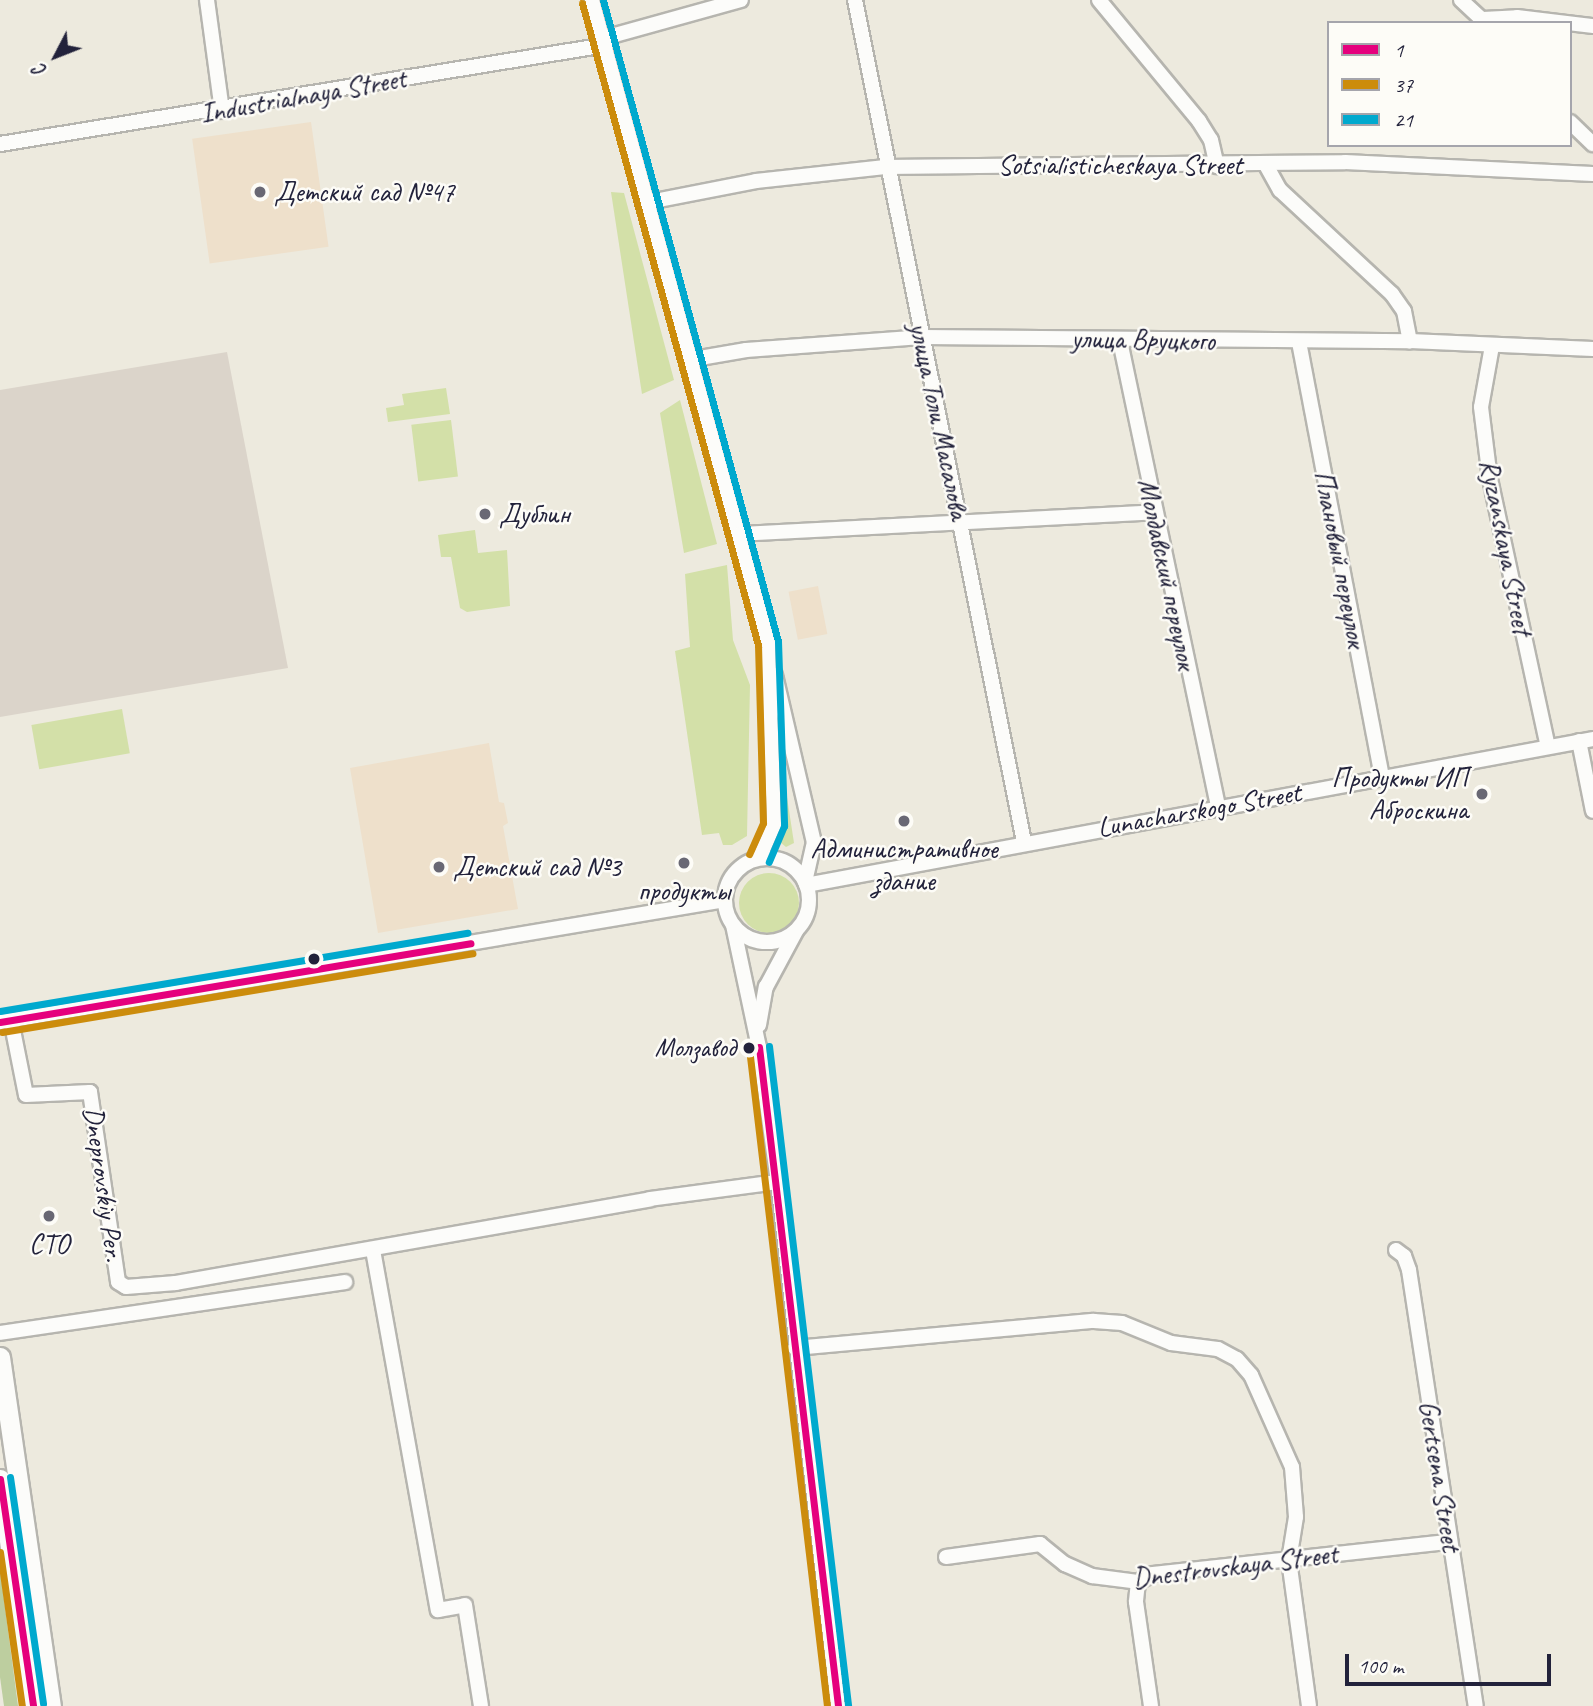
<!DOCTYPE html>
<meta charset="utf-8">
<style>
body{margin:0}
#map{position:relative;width:1593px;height:1706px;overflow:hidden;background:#edeade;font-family:Caveat,sans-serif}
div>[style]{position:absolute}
.built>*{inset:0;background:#eee0cb;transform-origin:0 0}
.industrial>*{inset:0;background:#dbd4ca}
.green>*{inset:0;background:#d3e0a8;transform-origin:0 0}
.round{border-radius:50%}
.forest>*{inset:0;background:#bdce9f}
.roads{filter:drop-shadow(2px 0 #b6b5af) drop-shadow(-2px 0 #b6b5af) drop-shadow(0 2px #b6b5af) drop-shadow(0 -2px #b6b5af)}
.minor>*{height:14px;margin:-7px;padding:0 7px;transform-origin:7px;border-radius:7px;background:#fcfcfa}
.minor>.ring{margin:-7px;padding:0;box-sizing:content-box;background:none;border:14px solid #fcfcfa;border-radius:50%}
.highway>*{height:19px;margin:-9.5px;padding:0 9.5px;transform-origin:9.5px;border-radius:9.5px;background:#fcfcfa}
.bus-1>*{height:7px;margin:-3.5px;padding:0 3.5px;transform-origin:3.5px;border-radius:3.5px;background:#e5007d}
.bus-2>*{height:7px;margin:-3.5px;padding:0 3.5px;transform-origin:3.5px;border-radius:3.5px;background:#cc8c0c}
.bus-3>*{height:7px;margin:-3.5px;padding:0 3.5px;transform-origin:3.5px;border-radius:3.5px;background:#00a9ce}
.dots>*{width:19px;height:19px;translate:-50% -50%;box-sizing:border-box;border:4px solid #fdfcf7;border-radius:50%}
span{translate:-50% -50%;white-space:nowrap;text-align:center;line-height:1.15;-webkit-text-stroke:5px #fdfcf7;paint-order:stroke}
.bus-label{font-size:26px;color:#22223b}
.right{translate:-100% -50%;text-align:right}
.street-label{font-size:28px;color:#22223b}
.poi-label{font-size:28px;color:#22223b}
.left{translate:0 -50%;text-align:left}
.legend{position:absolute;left:1327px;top:21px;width:245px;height:126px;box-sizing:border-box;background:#fdfcf7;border:2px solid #a5a5ac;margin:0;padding:9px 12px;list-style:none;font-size:21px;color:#22223b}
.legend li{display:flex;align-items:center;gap:14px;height:35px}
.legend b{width:35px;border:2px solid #a5a5ac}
.north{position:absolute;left:21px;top:21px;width:70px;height:70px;-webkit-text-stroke:5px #fdfcf7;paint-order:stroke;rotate:228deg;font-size:19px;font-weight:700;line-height:28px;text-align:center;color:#22223b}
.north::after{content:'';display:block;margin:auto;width:24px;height:32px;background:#22223b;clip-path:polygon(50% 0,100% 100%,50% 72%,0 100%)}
.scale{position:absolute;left:1345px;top:1654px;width:206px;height:32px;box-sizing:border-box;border:4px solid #22223b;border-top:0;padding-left:9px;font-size:21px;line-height:24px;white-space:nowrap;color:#22223b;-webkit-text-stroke:5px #fdfcf7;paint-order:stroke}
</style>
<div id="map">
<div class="built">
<i style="left:311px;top:122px;width:126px;height:120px;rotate:82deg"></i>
<i style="left:818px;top:586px;width:49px;height:30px;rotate:79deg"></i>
<i style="clip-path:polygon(489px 743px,499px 802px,504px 803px,508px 823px,503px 826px,518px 909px,378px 933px,350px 768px)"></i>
</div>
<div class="industrial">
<i style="clip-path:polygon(227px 352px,288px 668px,0 717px,0 390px)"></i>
</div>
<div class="green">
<i style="clip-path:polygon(611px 192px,624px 193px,674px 380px,642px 394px)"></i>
<i style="clip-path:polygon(446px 388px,450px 414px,388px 422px,386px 408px,404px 405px,402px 394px)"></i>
<i style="clip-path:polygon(680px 400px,717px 544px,684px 553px,660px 413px)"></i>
<i style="left:451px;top:420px;width:57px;height:40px;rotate:83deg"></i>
<i style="clip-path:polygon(475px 530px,478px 553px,507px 550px,510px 606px,467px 612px,460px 608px,451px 557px,441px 557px,438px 535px)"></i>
<i style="clip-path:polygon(727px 565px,733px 640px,750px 685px,747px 836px,732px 845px,723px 845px,719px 833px,702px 835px,675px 651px,690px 647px,685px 574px)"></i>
<i style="left:122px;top:709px;width:45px;height:92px;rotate:80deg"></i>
<i style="clip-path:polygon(774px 712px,794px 843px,786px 847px,781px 843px)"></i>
<i class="round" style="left:739px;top:873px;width:60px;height:60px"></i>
</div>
<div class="forest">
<i style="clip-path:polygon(0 1569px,18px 1706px,4px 1706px,0 1677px)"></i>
</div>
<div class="roads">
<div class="minor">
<i style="left:207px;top:0;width:112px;rotate:82.3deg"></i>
<i style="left:592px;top:0;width:667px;rotate:74.69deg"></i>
<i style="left:768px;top:643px;width:182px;rotate:88.1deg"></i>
<i style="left:774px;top:825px;width:36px;rotate:114deg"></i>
<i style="left:855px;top:0;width:859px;rotate:78.65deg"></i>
<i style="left:1099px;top:0;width:157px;rotate:50.4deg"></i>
<i style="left:1199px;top:121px;width:22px;rotate:58deg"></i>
<i style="left:1211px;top:140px;width:27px;rotate:77deg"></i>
<i style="left:1461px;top:0;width:34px;rotate:43deg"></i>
<i style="left:1483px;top:19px;width:34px;rotate:-3deg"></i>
<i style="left:1517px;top:17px;width:77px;rotate:6.8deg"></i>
<i style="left:604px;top:38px;width:142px;rotate:-15.5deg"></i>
<i style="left:1570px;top:122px;width:32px;rotate:44deg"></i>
<i style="left:0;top:144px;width:614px;rotate:-9.28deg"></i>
<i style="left:1266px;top:165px;width:29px;rotate:61deg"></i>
<i style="left:1280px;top:190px;width:153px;rotate:42.9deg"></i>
<i style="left:1392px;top:294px;width:21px;rotate:55deg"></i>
<i style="left:1404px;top:311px;width:31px;rotate:79deg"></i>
<i style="left:649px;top:202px;width:109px;rotate:-11.1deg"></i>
<i style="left:756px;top:181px;width:130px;rotate:-6.2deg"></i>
<i style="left:885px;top:167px;width:460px;rotate:-0.6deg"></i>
<i style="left:1345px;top:162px;width:248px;rotate:2.8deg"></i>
<i style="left:1120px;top:341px;width:476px;rotate:78.1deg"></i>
<i style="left:1299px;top:342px;width:443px;rotate:79.2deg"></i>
<i style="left:1492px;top:346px;width:62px;rotate:100.2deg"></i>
<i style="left:1481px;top:407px;width:73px;rotate:82.9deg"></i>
<i style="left:1490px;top:479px;width:274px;rotate:77.8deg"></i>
<i style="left:694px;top:359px;width:53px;rotate:-9.8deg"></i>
<i style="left:746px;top:350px;width:176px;rotate:-4.2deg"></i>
<i style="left:922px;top:337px;width:488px;rotate:0.5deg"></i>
<i style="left:1410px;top:341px;width:183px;rotate:2.5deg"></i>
<i style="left:739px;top:534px;width:415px;rotate:-3deg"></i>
<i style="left:775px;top:675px;width:171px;rotate:76.9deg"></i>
<i style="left:814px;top:842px;width:41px;rotate:102.7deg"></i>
<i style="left:1579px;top:741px;width:71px;rotate:78.7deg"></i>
<i class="ring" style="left:725px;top:858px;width:70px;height:70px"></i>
<i style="left:806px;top:885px;width:800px;rotate:-10.51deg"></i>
<i style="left:733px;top:925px;width:125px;rotate:78deg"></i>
<i style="left:759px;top:1047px;width:136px;rotate:82deg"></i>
<i style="left:778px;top:1182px;width:527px;rotate:83.47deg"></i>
<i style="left:11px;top:1020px;width:76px;rotate:78.7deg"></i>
<i style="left:26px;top:1095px;width:64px;rotate:-2.7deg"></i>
<i style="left:90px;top:1092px;width:192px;rotate:81.6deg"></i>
<i style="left:118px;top:1282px;width:9px;rotate:32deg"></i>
<i style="left:126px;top:1287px;width:50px;rotate:-4.6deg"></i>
<i style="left:176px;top:1283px;width:481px;rotate:-10deg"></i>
<i style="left:650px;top:1199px;width:129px;rotate:-7.6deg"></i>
<i style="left:0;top:1022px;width:735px;rotate:-9.55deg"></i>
<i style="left:759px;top:1025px;width:39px;rotate:-80deg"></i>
<i style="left:766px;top:987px;width:64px;rotate:-61.8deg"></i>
<i style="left:373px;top:1250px;width:366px;rotate:79.8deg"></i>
<i style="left:438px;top:1610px;width:27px;rotate:-10deg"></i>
<i style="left:465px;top:1605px;width:102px;rotate:81deg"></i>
<i style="left:1396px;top:1250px;width:10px;rotate:37deg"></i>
<i style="left:1404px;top:1256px;width:15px;rotate:70deg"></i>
<i style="left:1409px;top:1270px;width:441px;rotate:81.3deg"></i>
<i style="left:0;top:1333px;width:349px;rotate:-8.4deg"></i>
<i style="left:795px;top:1348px;width:300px;rotate:-5.2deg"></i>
<i style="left:1094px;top:1321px;width:28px;rotate:4deg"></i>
<i style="left:1122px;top:1323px;width:53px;rotate:22.2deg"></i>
<i style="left:1171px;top:1343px;width:47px;rotate:7.3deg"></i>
<i style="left:1218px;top:1349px;width:21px;rotate:28deg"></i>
<i style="left:1237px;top:1359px;width:21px;rotate:49deg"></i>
<i style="left:1251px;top:1375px;width:101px;rotate:66deg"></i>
<i style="left:1292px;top:1467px;width:50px;rotate:85.4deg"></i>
<i style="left:1296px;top:1517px;width:44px;rotate:99.2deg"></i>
<i style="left:1289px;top:1560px;width:147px;rotate:82.2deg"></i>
<i style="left:946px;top:1557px;width:95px;rotate:-7.9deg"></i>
<i style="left:1040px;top:1544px;width:32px;rotate:39deg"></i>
<i style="left:1065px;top:1564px;width:30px;rotate:24deg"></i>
<i style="left:1092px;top:1576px;width:46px;rotate:7.4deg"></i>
<i style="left:1138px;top:1582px;width:17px;rotate:-28deg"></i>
<i style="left:1153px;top:1574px;width:298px;rotate:-6.2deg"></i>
<i style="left:1138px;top:1582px;width:20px;rotate:96deg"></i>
<i style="left:1136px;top:1602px;width:105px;rotate:81.8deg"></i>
</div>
<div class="highway">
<i style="left:0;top:1357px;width:353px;rotate:81.7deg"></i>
<i style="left:0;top:1479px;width:229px;rotate:81.7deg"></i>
</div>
</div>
<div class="bus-1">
<i style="left:0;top:1022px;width:477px;rotate:-9.5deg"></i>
<i style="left:759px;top:1047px;width:664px;rotate:83.16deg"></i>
<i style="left:0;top:1479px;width:229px;rotate:81.7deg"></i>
</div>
<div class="bus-2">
<i style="left:582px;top:3px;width:666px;rotate:74.67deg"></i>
<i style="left:758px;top:645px;width:178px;rotate:88.4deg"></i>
<i style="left:763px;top:823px;width:34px;rotate:114deg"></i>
<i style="left:2px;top:1032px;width:477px;rotate:-9.5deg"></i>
<i style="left:749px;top:1048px;width:663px;rotate:83.24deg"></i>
<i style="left:0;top:1552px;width:156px;rotate:81.9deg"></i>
</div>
<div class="bus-3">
<i style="left:603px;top:0;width:664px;rotate:74.73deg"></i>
<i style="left:778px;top:641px;width:185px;rotate:88.1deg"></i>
<i style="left:784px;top:826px;width:39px;rotate:113deg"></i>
<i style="left:0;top:1011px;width:474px;rotate:-9.5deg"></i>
<i style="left:769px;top:1046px;width:664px;rotate:83.16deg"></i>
<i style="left:10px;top:1477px;width:229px;rotate:81.7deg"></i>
</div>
<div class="dots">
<i style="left:260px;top:192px;background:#696874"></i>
<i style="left:485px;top:514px;background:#696874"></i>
<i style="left:1482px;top:794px;background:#696874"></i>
<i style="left:904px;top:821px;background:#696874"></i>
<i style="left:684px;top:863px;background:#696874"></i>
<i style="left:439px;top:867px;background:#696874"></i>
<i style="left:314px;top:959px;background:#22223b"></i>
<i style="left:749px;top:1048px;background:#22223b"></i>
<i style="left:49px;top:1216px;background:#696874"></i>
</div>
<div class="bus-label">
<span class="right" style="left:736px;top:1048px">Молзавод</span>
</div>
<div class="street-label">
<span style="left:303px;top:96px;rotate:-10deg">Industrialnaya Street</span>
<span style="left:1120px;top:165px">Sotsialisticheskaya Street</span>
<span style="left:1143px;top:340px;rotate:1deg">улица Вруцкого</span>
<span style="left:939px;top:421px;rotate:78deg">улица Толи Масалова</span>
<span style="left:1506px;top:547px;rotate:79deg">Ryzanskaya Street</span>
<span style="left:1340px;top:559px;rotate:79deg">Плановый переулок</span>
<span style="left:1167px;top:574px;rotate:78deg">Молдавский переулок</span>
<span style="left:1199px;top:810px;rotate:-10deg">Lunacharskogo Street</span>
<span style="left:104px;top:1184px;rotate:82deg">Dneprovskiy Per.</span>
<span style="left:1440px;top:1476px;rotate:81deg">Gertsena Street</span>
<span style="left:1235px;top:1566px;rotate:-7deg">Dnestrovskaya Street</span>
</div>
<div class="poi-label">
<span class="left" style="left:274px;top:192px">Детский сад №47</span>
<span class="left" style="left:499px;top:514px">Дублин</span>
<span class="right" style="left:1468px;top:794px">Продукты ИП<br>Аброскина</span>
<span style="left:904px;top:865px">Административное<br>здание</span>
<span class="left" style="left:453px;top:867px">Детский сад №3</span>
<span style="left:684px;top:891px">продукты</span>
<span style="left:49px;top:1244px">СТО</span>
</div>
<ul class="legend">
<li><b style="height:9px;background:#e5007d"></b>1</li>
<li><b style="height:9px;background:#cc8c0c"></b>37</li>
<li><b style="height:9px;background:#00a9ce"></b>21</li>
</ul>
<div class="north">С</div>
<div class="scale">100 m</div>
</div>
